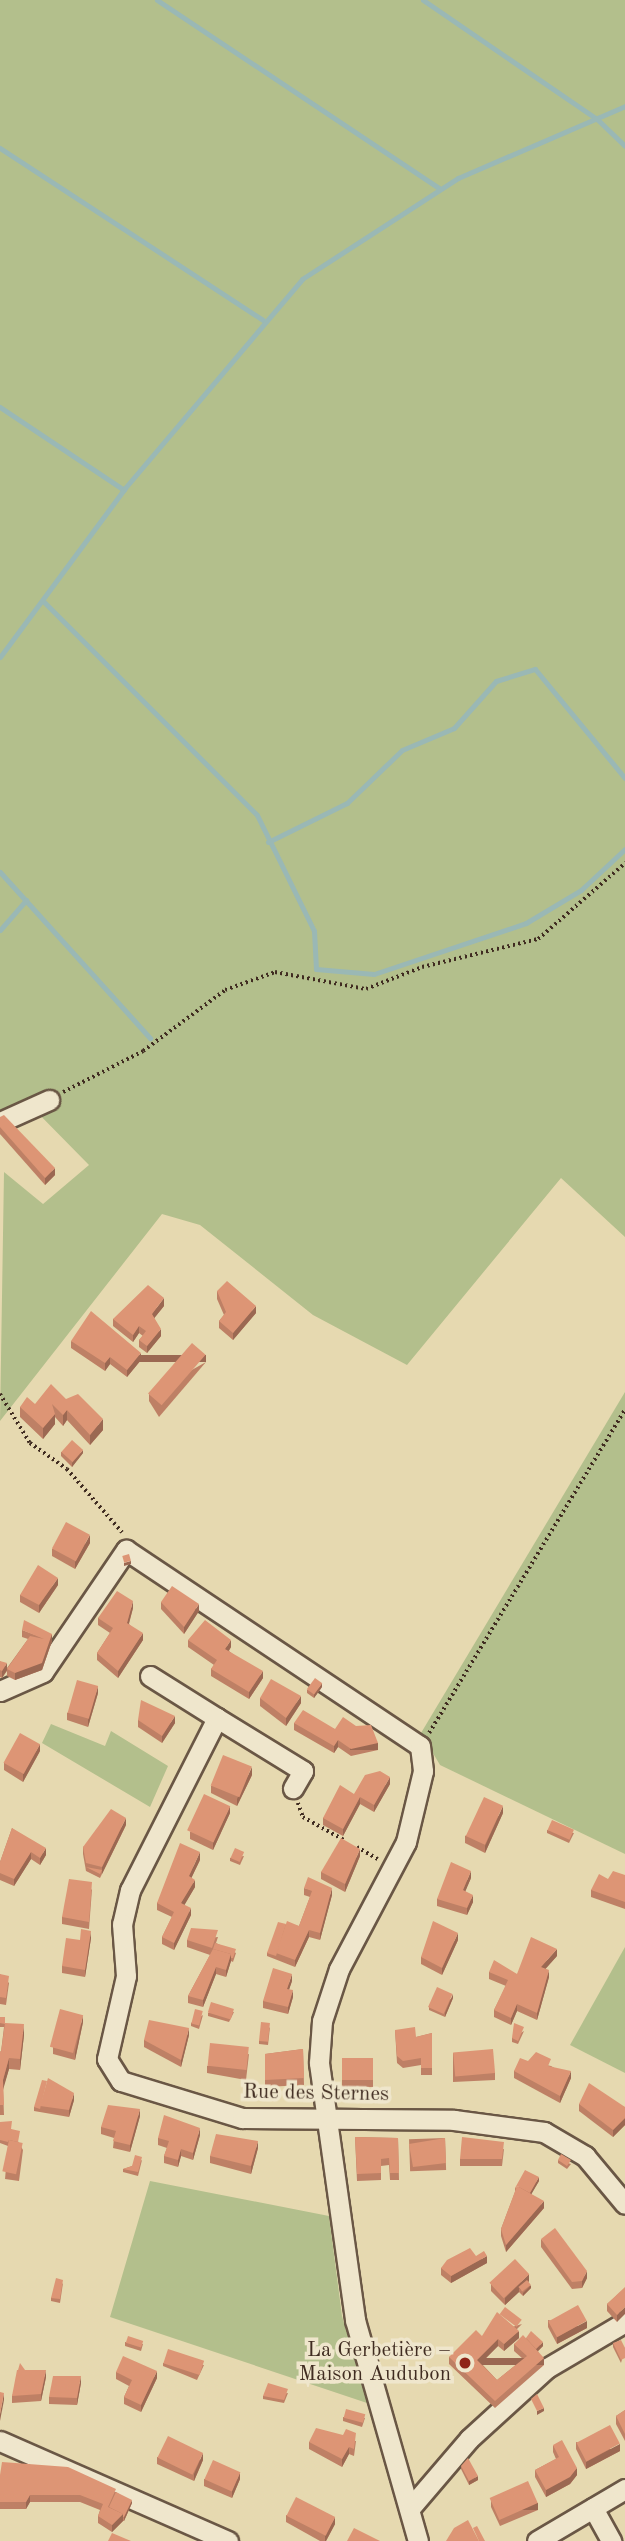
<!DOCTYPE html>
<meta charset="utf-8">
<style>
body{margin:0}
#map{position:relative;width:625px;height:2541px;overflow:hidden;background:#e6d9b0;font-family:"Old Standard TT",serif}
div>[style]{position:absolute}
.green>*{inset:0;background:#b3bf8c}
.stream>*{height:5px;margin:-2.5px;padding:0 2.5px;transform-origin:2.5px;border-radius:2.5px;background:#9ab8b5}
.path>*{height:3.5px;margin-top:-1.75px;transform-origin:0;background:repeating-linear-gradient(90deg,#402c21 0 2px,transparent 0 5.5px)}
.roads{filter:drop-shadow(2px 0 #6a5745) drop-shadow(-2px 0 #6a5745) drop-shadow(0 2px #6a5745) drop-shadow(0 -2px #6a5745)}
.minor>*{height:19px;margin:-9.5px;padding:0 9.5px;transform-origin:9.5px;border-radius:9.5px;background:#efe6cc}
.wall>*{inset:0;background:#be8065;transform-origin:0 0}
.shaded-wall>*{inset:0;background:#9b6852;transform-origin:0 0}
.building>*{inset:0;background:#dd9575;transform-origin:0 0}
.dots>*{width:19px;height:19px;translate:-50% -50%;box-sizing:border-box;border:4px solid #efe6cc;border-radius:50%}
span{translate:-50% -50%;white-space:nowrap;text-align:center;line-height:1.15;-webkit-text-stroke:7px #efe6cc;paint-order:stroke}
.street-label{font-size:21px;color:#402c21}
.poi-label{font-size:21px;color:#402c21}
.right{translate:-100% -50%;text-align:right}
</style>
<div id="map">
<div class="green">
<i style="clip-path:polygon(0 0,625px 0,625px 1237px,561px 1178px,407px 1365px,313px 1315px,200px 1225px,162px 1214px,0 1421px,4px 1172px,43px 1204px,89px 1165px,26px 1101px,0 1113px)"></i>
<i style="clip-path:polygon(625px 1392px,625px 1854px,440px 1765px,421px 1733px)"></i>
<i style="clip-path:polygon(51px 1724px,105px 1746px,111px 1731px,168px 1766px,150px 1807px,42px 1743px)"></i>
<i style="clip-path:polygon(625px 1947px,625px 2073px,570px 2045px)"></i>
<i style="clip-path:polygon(150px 2181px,329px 2216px,342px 2316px,367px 2403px,110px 2317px)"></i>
</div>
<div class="stream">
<i style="left:157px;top:0;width:339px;rotate:33.7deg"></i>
<i style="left:423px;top:0;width:212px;rotate:34.4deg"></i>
<i style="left:598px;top:120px;width:37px;rotate:44deg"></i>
<i style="left:0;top:148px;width:314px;rotate:33.2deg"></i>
<i style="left:0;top:407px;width:149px;rotate:33.8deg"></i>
<i style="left:44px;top:602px;width:301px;rotate:45deg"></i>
<i style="left:257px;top:815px;width:129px;rotate:63.8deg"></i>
<i style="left:314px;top:931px;width:38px;rotate:87deg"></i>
<i style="left:316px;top:969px;width:58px;rotate:4.9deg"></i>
<i style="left:374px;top:974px;width:160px;rotate:-18.5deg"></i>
<i style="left:526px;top:923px;width:64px;rotate:-31deg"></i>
<i style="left:581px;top:890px;width:60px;rotate:-43deg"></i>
<i style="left:0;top:657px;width:210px;rotate:-53.5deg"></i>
<i style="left:125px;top:488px;width:274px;rotate:-49.7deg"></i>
<i style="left:302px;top:279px;width:186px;rotate:-32.9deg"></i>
<i style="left:458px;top:178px;width:182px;rotate:-23.3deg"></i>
<i style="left:268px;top:842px;width:88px;rotate:-26.3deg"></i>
<i style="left:347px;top:803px;width:76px;rotate:-43.9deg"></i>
<i style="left:402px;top:750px;width:56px;rotate:-22.9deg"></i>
<i style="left:454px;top:728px;width:63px;rotate:-48.2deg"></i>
<i style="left:496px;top:681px;width:41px;rotate:-17.1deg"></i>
<i style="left:535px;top:669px;width:141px;rotate:50.5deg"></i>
<i style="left:0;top:872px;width:224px;rotate:47.9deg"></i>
<i style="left:0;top:930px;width:40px;rotate:-49deg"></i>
</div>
<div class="path">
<i style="left:63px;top:1092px;width:90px;rotate:-27.1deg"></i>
<i style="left:143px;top:1051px;width:102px;rotate:-36.6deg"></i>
<i style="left:225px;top:990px;width:53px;rotate:-19.8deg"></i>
<i style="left:275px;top:972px;width:93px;rotate:10.6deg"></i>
<i style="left:366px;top:989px;width:60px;rotate:-21.4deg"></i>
<i style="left:422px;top:967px;width:119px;rotate:-13.6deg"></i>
<i style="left:538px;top:939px;width:116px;rotate:-41.1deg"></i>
<i style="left:0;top:1394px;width:57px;rotate:58.5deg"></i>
<i style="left:30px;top:1443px;width:45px;rotate:35.1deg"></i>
<i style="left:67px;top:1469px;width:84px;rotate:48.9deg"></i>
<i style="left:429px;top:1733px;width:378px;rotate:-58.8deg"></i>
<i style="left:298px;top:1803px;width:15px;rotate:70deg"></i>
<i style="left:303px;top:1817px;width:47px;rotate:29.3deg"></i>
<i style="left:357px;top:1847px;width:24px;rotate:30deg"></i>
</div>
<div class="roads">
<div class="minor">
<i style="left:0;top:1122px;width:54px;rotate:-24.2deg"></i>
<i style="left:150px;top:1676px;width:79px;rotate:32.1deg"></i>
<i style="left:217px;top:1718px;width:193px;rotate:116.8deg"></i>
<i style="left:130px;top:1890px;width:35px;rotate:103deg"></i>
<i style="left:122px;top:1924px;width:52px;rotate:85.6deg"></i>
<i style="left:126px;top:1976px;width:85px;rotate:102.9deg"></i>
<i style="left:107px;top:2059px;width:26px;rotate:58deg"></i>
<i style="left:121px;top:2081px;width:127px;rotate:17deg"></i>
<i style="left:242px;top:2118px;width:212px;rotate:0.5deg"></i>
<i style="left:454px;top:2120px;width:91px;rotate:7.6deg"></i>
<i style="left:544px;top:2132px;width:48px;rotate:30.3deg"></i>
<i style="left:585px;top:2156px;width:62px;rotate:50.2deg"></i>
<i style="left:0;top:1691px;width:47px;rotate:-23.8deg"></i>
<i style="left:43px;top:1672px;width:148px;rotate:-55.8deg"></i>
<i style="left:126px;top:1550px;width:353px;rotate:33.7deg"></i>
<i style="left:420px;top:1746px;width:25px;rotate:83deg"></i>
<i style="left:423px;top:1771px;width:73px;rotate:103.5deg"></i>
<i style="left:406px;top:1842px;width:144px;rotate:117.8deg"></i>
<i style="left:339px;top:1969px;width:55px;rotate:108.1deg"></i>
<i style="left:322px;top:2021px;width:42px;rotate:94.1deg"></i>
<i style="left:319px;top:2063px;width:260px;rotate:82deg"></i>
<i style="left:355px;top:2320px;width:230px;rotate:74.1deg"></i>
<i style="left:217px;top:1718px;width:101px;rotate:31.6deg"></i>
<i style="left:303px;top:1771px;width:20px;rotate:120deg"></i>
<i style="left:0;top:2441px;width:249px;rotate:23.7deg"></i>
<i style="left:411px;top:2507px;width:89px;rotate:-49.5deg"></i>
<i style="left:469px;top:2439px;width:105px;rotate:-42.3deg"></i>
<i style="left:547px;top:2368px;width:91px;rotate:-30.5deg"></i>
<i style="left:593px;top:2508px;width:38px;rotate:61deg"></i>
<i style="left:537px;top:2541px;width:102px;rotate:-30.6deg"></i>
</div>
</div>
<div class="wall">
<i style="clip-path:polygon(0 1117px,55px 1175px,45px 1185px,0 1134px)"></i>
<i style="clip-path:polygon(217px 1291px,256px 1313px,233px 1340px,219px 1328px,219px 1321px,224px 1315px,217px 1299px)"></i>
<i style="clip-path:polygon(164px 1306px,154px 1318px,161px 1336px,147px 1353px,139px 1347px,139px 1340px,143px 1336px,139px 1333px,133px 1342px,113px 1326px,113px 1319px)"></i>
<i style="clip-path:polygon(71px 1341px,141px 1360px,127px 1377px,110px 1364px,105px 1371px,71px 1348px)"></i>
<i style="clip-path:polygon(206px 1362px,159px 1417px,149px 1401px,149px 1394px)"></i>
<i style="clip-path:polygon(66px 1399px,103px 1430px,90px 1445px,67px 1420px,63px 1426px,55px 1417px,55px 1424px,43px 1439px,20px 1417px,20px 1407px)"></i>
<i style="clip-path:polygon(61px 1452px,83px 1453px,72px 1467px,61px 1456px)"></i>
<i style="clip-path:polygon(90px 1543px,75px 1569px,52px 1556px,52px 1549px)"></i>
<i style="clip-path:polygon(58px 1585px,39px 1613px,20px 1602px,20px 1595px)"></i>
<i style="clip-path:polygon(161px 1602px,199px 1611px,184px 1634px,161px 1609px)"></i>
<i style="clip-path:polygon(133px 1608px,129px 1624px,143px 1640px,118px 1678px,97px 1660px,97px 1653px,110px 1633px,98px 1625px,98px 1618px)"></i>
<i style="clip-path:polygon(22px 1630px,52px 1641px,42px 1670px,15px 1680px,7px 1676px,7px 1671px,2px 1678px,0 1677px,0 1661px,7px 1668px,28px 1639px,22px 1637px)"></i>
<i style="clip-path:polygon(188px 1640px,231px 1647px,229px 1651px,263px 1678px,249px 1699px,211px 1676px,211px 1669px,214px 1665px,188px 1647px)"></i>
<i style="clip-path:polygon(322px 1687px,314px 1698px,307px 1693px,307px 1690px)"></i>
<i style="clip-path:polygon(98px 1693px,88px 1727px,67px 1720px,67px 1713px)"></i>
<i style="clip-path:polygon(260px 1698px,301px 1703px,286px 1726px,260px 1706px)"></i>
<i style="clip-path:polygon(138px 1720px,175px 1723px,162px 1743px,138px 1727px)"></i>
<i style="clip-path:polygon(294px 1723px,335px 1729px,378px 1750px,351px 1756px,338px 1747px,334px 1753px,294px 1730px)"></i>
<i style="clip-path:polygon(40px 1751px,23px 1782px,4px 1770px,4px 1763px)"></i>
<i style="clip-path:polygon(252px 1775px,237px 1806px,211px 1793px,211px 1786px)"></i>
<i style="clip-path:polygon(390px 1784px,374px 1812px,360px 1804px,343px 1836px,323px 1825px,323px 1818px,354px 1794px)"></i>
<i style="clip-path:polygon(230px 1813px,213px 1850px,190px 1839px,190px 1832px)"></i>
<i style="clip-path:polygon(503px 1813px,485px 1853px,465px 1843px,465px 1836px)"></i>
<i style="clip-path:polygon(126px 1825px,100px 1878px,86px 1871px,83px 1854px,83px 1847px)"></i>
<i style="clip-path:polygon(12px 1828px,46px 1855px,40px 1865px,31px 1859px,14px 1886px,0 1880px,0 1862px)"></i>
<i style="clip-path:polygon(547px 1830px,574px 1833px,569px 1843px,547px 1833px)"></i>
<i style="clip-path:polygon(244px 1856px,240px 1865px,230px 1861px,230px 1858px)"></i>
<i style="clip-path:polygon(360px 1856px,345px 1892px,321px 1879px,321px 1872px)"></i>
<i style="clip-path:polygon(200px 1860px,191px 1878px,195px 1887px,184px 1905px,191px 1915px,174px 1950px,162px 1944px,162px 1937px,172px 1917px,157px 1910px,157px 1903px)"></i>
<i style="clip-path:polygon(625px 1875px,625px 1909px,591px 1897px,591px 1890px)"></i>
<i style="clip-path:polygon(471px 1878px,465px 1891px,473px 1902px,467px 1915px,437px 1906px,437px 1899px)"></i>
<i style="clip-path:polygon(304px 1888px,332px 1895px,320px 1940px,309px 1937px,295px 1967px,267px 1956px,267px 1953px,286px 1924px,299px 1926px,310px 1897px,304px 1895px)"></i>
<i style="clip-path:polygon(92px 1889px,89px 1929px,62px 1924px,62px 1917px)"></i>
<i style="clip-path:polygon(218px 1937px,216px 1943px,236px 1953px,233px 1962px,231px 1961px,226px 1977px,216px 1974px,203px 2007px,188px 2003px,188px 1996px,210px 1955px,187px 1947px,187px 1940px)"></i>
<i style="clip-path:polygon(91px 1938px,85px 1977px,62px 1973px,62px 1966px,80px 1940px)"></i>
<i style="clip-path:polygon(458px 1940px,442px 1975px,421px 1964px,421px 1957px)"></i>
<i style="clip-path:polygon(557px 1956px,545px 1969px,549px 1977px,537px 2020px,517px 2011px,511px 2025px,494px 2017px,494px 2010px,506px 1986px,489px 1979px,489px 1972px,517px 1974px)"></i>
<i style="clip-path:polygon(0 1974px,9px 1983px,6px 2005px,0 2004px)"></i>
<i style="clip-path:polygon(292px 1981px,289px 1989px,293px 1997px,288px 2014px,263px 2008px,263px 2001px)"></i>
<i style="clip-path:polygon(453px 1998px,445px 2017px,429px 2010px,429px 2007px)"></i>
<i style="clip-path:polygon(234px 2012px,229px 2022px,208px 2016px,208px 2013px)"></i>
<i style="clip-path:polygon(203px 2015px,199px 2029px,191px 2026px,191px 2023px)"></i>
<i style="clip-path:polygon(0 2017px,5px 2024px,24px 2035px,20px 2070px,9px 2069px,3px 2088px,4px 2115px,0 2115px,0 2051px,1px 2052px,4px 2027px,0 2027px)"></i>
<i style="clip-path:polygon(83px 2022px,75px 2060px,53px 2054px,53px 2047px)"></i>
<i style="clip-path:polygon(270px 2027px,268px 2045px,259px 2044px,259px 2041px)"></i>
<i style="clip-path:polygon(395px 2030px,416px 2037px,432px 2033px,432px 2075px,421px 2075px,421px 2065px,403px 2068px,397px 2063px)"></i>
<i style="clip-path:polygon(524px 2031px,518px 2044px,512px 2042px,512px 2038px)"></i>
<i style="clip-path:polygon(189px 2035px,181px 2067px,144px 2047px,144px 2040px)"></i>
<i style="clip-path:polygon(303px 2049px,304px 2085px,265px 2087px,265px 2054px)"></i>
<i style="clip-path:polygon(453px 2053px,495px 2073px,495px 2080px,453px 2082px)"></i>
<i style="clip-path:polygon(249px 2054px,246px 2080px,207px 2073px,207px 2066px)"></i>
<i style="left:342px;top:2058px;width:31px;height:29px"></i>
<i style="clip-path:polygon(528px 2061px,551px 2066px,571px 2078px,560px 2103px,514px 2078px,514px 2071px)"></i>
<i style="clip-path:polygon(74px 2100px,69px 2117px,34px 2111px,34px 2107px)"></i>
<i style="clip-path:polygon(579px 2104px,625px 2107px,625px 2125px,613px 2137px,579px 2111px)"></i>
<i style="clip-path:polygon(140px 2116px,130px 2152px,113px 2148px,114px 2138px,101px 2134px,101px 2127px)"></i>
<i style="clip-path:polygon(0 2122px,11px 2129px,23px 2150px,19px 2181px,5px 2179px,8px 2146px,0 2143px)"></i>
<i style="clip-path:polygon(200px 2135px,193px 2160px,181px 2156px,178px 2167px,164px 2163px,164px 2156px,167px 2148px,158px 2145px,158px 2138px)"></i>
<i style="clip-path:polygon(355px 2137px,398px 2138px,399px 2180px,390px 2180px,389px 2165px,381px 2166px,381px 2180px,357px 2181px)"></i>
<i style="left:445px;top:2138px;width:32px;height:36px;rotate:88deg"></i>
<i style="clip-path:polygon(258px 2148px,251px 2174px,210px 2163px,210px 2156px)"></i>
<i style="clip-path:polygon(504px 2149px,502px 2166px,460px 2166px,460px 2159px)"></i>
<i style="clip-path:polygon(142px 2160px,138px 2176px,123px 2172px,123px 2169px,132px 2166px)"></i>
<i style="clip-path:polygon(558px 2160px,571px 2164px,567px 2169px,558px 2163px)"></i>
<i style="clip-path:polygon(539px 2181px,531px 2194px,544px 2208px,506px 2252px,501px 2236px,501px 2229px,515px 2192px,515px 2188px)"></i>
<i style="clip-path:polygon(541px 2239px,587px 2278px,582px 2288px,572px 2289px,541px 2247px)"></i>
<i style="clip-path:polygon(476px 2256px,487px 2263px,451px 2283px,441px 2275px,441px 2268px)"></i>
<i style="clip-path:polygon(529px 2281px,528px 2282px,531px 2288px,523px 2296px,519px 2292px,505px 2305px,491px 2291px,491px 2284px)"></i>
<i style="clip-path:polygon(63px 2283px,60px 2303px,51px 2301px,51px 2298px)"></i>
<i style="clip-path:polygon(625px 2288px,617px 2322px,607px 2311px,607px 2304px)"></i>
<i style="clip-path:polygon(548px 2320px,587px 2328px,557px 2344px,548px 2327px)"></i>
<i style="clip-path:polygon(522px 2324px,517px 2329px,519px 2338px,504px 2351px,498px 2346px,481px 2363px,497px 2380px,523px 2359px,514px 2351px,514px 2344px,526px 2338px,543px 2346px,538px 2351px,544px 2365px,495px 2408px,449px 2364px,449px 2357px,482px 2336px)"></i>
<i style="clip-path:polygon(125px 2342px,143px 2344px,141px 2351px,125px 2346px)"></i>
<i style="clip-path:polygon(613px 2343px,625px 2348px,621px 2363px,613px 2347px)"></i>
<i style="clip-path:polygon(163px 2363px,204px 2365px,197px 2380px,163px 2366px)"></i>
<i style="clip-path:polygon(25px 2370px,46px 2377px,41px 2401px,12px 2403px,12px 2396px)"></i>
<i style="clip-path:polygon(116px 2372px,157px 2378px,141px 2412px,124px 2404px,124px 2397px,129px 2386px,116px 2379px)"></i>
<i style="clip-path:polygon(81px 2383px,77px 2405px,49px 2404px,49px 2397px)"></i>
<i style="clip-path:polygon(288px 2393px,284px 2403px,263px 2399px,263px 2396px)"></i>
<i style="clip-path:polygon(625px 2410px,625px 2441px,616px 2424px,616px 2416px)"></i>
<i style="clip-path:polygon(343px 2417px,365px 2418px,362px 2427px,343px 2421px)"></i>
<i style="clip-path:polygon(356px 2441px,354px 2456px,349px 2454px,342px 2467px,309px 2449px,309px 2442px)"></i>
<i style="clip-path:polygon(576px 2442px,620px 2451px,586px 2469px,576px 2449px)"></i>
<i style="clip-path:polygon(553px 2445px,577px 2475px,570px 2484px,546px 2497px,535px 2477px,535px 2470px,556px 2459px,553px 2452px)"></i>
<i style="clip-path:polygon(157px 2457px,203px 2460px,194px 2481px,157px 2464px)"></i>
<i style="clip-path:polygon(461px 2466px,478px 2480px,469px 2485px,461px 2469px)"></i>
<i style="clip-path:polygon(0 2475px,116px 2492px,132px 2503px,124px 2521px,123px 2521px,112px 2532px,98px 2523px,98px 2516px,100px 2510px,80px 2502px,30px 2502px,26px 2509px,0 2509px)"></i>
<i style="clip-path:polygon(204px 2479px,240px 2479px,232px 2498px,204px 2486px)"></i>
<i style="clip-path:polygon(491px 2500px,538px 2510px,500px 2526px,491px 2507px)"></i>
<i style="clip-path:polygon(286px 2515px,335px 2524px,326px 2541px,320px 2541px,286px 2522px)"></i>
</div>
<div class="shaded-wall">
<i style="clip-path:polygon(55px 1168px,55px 1175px,45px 1185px,45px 1178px)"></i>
<i style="clip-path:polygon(164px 1298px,164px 1306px,152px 1321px,152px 1314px)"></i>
<i style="clip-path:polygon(256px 1306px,256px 1313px,233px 1340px,233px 1333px)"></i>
<i style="clip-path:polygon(139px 1326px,139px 1333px,133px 1342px,133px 1335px)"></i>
<i style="clip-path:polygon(161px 1329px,161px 1336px,147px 1353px,147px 1346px)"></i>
<i style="clip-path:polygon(141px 1353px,141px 1360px,127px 1377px,127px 1370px)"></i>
<i style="left:206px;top:1355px;width:7px;height:72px;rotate:90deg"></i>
<i style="clip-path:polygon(110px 1357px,110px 1364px,105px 1371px,105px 1363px)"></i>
<i style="clip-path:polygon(67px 1410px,67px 1420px,63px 1426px,63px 1415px)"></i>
<i style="clip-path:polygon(55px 1414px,55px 1424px,43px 1439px,43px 1428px)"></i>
<i style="clip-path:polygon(103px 1419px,103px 1430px,90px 1445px,90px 1435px)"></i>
<i style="clip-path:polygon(83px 1450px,83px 1453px,72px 1467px,72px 1463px)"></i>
<i style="clip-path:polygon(90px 1535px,90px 1543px,75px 1569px,75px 1562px)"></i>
<i style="clip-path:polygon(131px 1561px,131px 1564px,124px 1566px,124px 1563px)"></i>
<i style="clip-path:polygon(58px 1578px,58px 1585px,39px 1613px,39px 1605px)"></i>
<i style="clip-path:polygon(133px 1601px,133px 1608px,127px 1630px,127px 1623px)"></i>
<i style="clip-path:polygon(199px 1604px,199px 1611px,184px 1634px,184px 1627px)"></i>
<i style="clip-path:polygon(143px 1633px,143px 1640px,118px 1678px,118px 1671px)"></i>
<i style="clip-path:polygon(52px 1634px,52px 1641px,42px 1670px,15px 1680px,15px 1673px)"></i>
<i style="clip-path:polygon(231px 1640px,231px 1647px,225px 1656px,225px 1649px)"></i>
<i style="clip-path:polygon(7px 1663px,7px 1670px,2px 1678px,2px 1671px)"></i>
<i style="clip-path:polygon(263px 1671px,263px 1678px,249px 1699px,249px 1692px)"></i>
<i style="clip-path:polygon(322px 1683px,322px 1687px,314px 1698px,314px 1694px)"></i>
<i style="clip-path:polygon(98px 1686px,98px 1693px,88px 1727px,88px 1720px)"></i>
<i style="clip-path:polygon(301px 1696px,301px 1703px,286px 1726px,286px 1718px)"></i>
<i style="clip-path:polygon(175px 1716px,175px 1723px,162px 1743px,162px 1736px)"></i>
<i style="clip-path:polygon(338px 1740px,338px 1747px,334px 1753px,334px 1746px)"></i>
<i style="left:378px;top:1743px;width:7px;height:28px;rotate:90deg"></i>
<i style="clip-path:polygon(40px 1744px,40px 1751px,23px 1782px,23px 1774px)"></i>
<i style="clip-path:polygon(252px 1767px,252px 1775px,237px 1806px,237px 1799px)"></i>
<i style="clip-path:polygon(390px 1777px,390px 1784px,374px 1812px,374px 1805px)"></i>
<i style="clip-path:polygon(360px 1797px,360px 1804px,343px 1836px,343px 1829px)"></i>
<i style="clip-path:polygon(230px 1806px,230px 1813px,213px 1850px,213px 1843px)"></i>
<i style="clip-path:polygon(503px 1806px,503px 1813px,485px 1853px,485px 1846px)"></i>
<i style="clip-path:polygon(126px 1818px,126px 1825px,102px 1874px,102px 1867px)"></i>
<i style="clip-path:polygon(46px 1848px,46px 1855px,40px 1865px,40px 1858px)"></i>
<i style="clip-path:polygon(360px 1849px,360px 1856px,345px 1892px,345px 1884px)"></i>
<i style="clip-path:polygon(31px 1852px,31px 1859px,14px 1886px,14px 1879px)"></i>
<i style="clip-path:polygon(200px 1852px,200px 1860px,189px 1883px,189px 1876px)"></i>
<i style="clip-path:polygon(471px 1871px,471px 1878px,463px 1897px,463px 1890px)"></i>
<i style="clip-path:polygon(195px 1880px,195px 1887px,181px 1911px,181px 1903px)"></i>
<i style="clip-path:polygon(332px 1888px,332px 1895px,320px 1940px,320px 1933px)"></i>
<i style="clip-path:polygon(473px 1895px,473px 1902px,467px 1915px,467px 1908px)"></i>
<i style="clip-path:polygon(191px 1908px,191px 1915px,174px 1950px,174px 1943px)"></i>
<i style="clip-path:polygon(309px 1930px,309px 1937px,295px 1967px,295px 1960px)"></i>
<i style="clip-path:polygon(91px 1931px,91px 1938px,85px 1977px,85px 1970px)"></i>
<i style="clip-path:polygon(458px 1933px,458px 1940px,442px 1975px,442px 1968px)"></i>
<i style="clip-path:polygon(557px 1949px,557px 1956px,541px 1974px,541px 1967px)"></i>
<i style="clip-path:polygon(231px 1954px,231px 1961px,226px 1977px,226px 1970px)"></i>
<i style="clip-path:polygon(216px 1967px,216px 1974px,203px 2007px,203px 2000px)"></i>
<i style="clip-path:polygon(549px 1970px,549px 1977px,537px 2020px,537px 2013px)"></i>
<i style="clip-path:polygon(292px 1974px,292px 1981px,287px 1996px,287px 1989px)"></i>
<i style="clip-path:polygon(293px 1990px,293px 1997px,288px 2014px,288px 2007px)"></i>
<i style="clip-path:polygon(453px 1994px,453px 1998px,445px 2017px,445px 2013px)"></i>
<i style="clip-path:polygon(517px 2004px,517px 2011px,511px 2025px,511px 2018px)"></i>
<i style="clip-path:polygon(83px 2015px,83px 2022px,75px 2060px,75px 2053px)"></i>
<i style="clip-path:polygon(24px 2024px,24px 2035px,20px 2070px,20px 2059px)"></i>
<i style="clip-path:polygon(189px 2028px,189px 2035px,181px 2067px,181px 2060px)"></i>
<i style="clip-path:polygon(9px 2058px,9px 2069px,3px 2090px,3px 2080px)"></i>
<i style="clip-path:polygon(571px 2071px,571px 2078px,560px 2103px,560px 2096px)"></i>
<i style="clip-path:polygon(74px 2093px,74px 2100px,69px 2117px,69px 2110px)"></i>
<i style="clip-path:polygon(140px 2109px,140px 2116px,130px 2152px,130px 2145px)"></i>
<i style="clip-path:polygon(625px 2118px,625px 2125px,613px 2137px,613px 2130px)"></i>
<i style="clip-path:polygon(200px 2128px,200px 2135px,193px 2160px,193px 2153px)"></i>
<i style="clip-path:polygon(258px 2141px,258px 2148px,251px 2174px,251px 2166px)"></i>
<i style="clip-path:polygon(181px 2149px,181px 2156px,178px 2167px,178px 2160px)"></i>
<i style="clip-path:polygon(539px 2177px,539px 2181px,528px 2200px,528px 2196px)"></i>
<i style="clip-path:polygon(544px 2201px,544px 2208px,506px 2252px,506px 2245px)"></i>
<i style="clip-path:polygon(487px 2256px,487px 2263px,451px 2283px,451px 2276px)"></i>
<i style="clip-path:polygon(587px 2271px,587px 2278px,582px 2288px,582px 2281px)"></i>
<i style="clip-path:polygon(529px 2274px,529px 2281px,521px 2290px,519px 2288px,519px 2292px,505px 2305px,505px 2298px)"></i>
<i style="clip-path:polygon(531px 2285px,531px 2288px,523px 2296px,523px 2293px)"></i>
<i style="clip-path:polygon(625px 2307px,625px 2314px,617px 2322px,617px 2315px)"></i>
<i style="clip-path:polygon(587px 2321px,587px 2328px,557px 2344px,557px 2337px)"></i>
<i style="clip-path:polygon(519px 2331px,519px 2338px,504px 2351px,504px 2344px)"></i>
<i style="clip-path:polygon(498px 2339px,498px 2346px,477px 2367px,477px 2360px)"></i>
<i style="clip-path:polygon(543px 2342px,543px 2346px,535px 2354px,535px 2350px)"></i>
<i style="left:544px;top:2358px;width:7px;height:65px;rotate:90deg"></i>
<i style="clip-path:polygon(46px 2370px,46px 2377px,41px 2401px,41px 2394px)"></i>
<i style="clip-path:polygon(157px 2371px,157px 2378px,141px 2412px,141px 2405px)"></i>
<i style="clip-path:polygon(81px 2376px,81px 2383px,77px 2405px,77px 2398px)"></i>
<i style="clip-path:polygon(4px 2393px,4px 2400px,0 2421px,0 2414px)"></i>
<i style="clip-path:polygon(544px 2408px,544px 2411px,537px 2415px,537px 2411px)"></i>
<i style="clip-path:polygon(620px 2444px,620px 2451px,586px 2469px,586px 2462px)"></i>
<i style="clip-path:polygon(349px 2447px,349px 2454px,342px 2467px,342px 2459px)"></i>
<i style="clip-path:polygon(203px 2453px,203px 2460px,194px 2481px,194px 2474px)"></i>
<i style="clip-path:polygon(577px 2468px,577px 2475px,570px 2484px,546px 2497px,546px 2490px)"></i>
<i style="clip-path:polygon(240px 2472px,240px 2479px,232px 2498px,232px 2491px)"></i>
<i style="clip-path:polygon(478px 2476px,478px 2480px,469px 2485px,469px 2481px)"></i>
<i style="clip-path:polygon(30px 2495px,30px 2502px,26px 2509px,26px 2502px)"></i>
<i style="clip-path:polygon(132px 2500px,132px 2503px,124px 2521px,124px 2517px)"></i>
<i style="left:538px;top:2503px;width:7px;height:41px;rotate:90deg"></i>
<i style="clip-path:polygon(123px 2514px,123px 2521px,112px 2532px,112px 2525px)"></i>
<i style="clip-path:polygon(335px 2517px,335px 2524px,326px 2541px,325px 2541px,325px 2536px)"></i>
</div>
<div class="building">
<i style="clip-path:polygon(4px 1115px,55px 1168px,45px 1178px,0 1127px,0 1117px)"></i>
<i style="clip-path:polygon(227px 1281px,256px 1306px,233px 1333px,219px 1321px,226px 1312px,217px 1291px)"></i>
<i style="clip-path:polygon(148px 1285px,164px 1298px,152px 1314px,161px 1329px,147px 1346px,139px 1340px,146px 1331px,139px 1326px,133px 1335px,113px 1319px)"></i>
<i style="clip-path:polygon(91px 1311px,141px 1353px,127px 1370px,110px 1357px,105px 1363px,71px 1341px)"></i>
<i style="left:192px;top:1343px;width:18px;height:67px;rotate:41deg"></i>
<i style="clip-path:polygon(51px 1384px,66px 1399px,78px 1394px,103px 1419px,90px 1435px,67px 1410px,63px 1415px,52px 1404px,55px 1414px,43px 1428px,20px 1407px,27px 1397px,35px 1404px)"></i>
<i style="left:72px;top:1440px;width:15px;height:16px;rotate:42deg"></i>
<i style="left:66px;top:1522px;width:27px;height:30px;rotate:28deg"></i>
<i style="left:129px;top:1554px;width:7px;height:7px;rotate:74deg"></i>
<i style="clip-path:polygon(38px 1565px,58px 1578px,39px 1605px,20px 1595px)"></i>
<i style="clip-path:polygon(172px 1586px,199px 1604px,184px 1627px,161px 1602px)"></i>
<i style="clip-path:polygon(117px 1591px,133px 1601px,127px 1623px,143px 1633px,118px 1671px,97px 1653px,113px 1628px,98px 1618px)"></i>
<i style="clip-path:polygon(24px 1620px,52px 1634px,42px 1663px,15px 1673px,7px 1669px,30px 1636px,44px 1639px,22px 1630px)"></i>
<i style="clip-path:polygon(205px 1620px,231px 1640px,225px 1649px,263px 1671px,249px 1692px,211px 1669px,217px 1660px,188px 1640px)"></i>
<i style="clip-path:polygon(0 1661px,7px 1663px,2px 1671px,0 1670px)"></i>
<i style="left:315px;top:1678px;width:9px;height:14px;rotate:36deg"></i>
<i style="clip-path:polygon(271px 1679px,301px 1696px,286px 1718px,260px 1698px)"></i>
<i style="left:77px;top:1680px;width:22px;height:34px;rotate:16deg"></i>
<i style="clip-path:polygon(141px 1700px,175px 1716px,162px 1736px,138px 1720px)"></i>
<i style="clip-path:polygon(303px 1710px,335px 1729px,343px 1717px,356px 1726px,371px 1725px,378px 1743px,351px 1749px,338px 1740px,334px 1746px,294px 1723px)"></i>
<i style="left:20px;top:1733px;width:23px;height:34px;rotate:29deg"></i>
<i style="left:223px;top:1755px;width:31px;height:33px;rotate:22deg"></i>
<i style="clip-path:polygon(380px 1771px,390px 1777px,374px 1805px,360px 1797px,343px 1829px,323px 1818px,340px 1785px,354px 1794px,365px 1775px)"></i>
<i style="left:204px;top:1794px;width:29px;height:40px;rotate:25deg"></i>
<i style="left:484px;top:1797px;width:21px;height:43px;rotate:25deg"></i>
<i style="clip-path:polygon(111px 1809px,126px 1818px,102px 1867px,86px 1863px,83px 1847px)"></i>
<i style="left:552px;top:1820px;width:24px;height:11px;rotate:24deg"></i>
<i style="clip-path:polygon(12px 1828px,46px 1848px,40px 1858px,31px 1852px,14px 1879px,0 1873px,0 1862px)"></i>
<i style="clip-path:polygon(341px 1838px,360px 1849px,345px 1884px,321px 1872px)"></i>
<i style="clip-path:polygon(180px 1843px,200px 1852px,189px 1876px,195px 1880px,181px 1903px,191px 1908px,174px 1943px,162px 1937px,174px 1912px,157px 1903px)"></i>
<i style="left:235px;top:1848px;width:10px;height:11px;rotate:24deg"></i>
<i style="clip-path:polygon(451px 1862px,471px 1871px,463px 1890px,473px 1895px,467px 1908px,437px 1899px)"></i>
<i style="clip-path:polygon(86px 1867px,102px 1870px,100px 1874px)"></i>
<i style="clip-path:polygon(613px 1871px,625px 1875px,625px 1902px,591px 1890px,599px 1874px,608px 1879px)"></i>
<i style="clip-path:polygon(308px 1877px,332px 1888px,320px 1933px,309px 1930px,295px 1960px,276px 1953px,287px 1921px,299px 1926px,312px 1891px,304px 1888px)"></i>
<i style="clip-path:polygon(69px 1879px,92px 1882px,89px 1922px,62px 1917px)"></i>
<i style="clip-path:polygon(433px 1921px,458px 1933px,442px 1968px,421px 1957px)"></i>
<i style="clip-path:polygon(278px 1922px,286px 1924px,276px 1956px,267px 1953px)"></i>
<i style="clip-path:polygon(191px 1928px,218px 1930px,212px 1948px,187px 1940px)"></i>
<i style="clip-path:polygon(81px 1929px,91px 1931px,85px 1970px,62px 1966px,66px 1938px,80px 1940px)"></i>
<i style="clip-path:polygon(531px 1937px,557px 1949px,541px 1967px,549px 1970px,537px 2013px,517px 2004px,511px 2018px,494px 2010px,508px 1980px,489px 1972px,494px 1960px,517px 1974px)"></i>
<i style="clip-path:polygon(215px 1943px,236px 1949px,233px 1958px,231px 1958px,231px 1954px,213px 1949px)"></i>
<i style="clip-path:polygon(213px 1949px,231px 1954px,226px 1970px,216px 1967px,203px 2000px,188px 1996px)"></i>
<i style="clip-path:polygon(273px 1968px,292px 1974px,287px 1989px,293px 1990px,288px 2007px,263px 2001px)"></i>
<i style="clip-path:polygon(0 1974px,9px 1976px,6px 1998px,0 1997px)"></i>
<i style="left:437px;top:1987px;width:17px;height:22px;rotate:24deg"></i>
<i style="left:211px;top:2002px;width:24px;height:11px;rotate:17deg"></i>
<i style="left:60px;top:2009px;width:24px;height:39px;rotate:15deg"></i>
<i style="left:195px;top:2009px;width:8px;height:15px;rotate:14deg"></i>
<i style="clip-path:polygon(0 2017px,5px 2017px,5px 2024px,0 2023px)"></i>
<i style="clip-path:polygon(149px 2020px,189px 2028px,181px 2060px,144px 2040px)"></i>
<i style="left:261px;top:2022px;width:9px;height:19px;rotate:6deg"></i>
<i style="clip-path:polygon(5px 2023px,24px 2024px,20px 2059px,9px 2058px,3px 2080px,4px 2105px,0 2105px,0 2051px,1px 2052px)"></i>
<i style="clip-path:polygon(514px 2023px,524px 2027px,518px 2041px,512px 2038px)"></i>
<i style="clip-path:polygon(415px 2027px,416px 2037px,432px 2033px,432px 2068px,421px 2068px,421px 2058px,403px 2061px,397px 2056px,395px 2030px)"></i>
<i style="left:210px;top:2043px;width:39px;height:23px;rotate:6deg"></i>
<i style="clip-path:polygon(303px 2049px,304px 2078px,265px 2080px,265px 2054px)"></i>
<i style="left:493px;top:2049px;width:24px;height:40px;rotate:85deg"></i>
<i style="clip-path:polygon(536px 2052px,551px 2059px,548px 2066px,571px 2071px,560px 2096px,514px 2071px,520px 2058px,528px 2061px)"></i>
<i style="left:342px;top:2058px;width:31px;height:22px"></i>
<i style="clip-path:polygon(48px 2078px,74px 2093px,69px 2110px,40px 2106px)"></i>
<i style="clip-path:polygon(42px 2080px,47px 2081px,40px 2109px,34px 2107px)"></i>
<i style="clip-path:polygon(589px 2083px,625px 2107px,625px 2118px,613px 2130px,579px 2104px)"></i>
<i style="clip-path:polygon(108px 2105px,140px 2109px,130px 2145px,113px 2141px,116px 2131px,101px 2127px)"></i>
<i style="clip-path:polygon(164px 2115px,200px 2128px,193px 2153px,181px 2149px,178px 2160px,164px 2156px,169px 2141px,158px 2138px)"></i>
<i style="clip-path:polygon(12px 2121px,11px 2129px,20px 2131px,18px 2142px,9px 2140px,8px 2142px,0 2140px,0 2122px)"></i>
<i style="clip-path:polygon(216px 2134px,258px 2141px,251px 2166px,210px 2156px)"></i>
<i style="clip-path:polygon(355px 2137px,398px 2138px,399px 2173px,390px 2173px,389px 2158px,381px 2159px,381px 2173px,357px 2174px)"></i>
<i style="clip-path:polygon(462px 2137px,504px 2142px,502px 2159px,460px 2159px)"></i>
<i style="clip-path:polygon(445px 2138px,446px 2163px,413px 2167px,409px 2144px)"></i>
<i style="left:9px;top:2140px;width:14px;height:32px;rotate:12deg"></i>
<i style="clip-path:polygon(561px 2154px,571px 2160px,567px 2166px,558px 2160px)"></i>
<i style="clip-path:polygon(135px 2155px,142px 2157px,138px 2172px,123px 2169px,132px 2166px)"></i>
<i style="clip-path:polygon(525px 2170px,539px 2177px,530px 2193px,517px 2186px,516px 2189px,515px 2188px)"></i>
<i style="clip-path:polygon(517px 2186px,544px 2201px,506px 2245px,501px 2229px)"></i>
<i style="clip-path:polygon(555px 2228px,587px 2271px,582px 2281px,572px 2282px,541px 2239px)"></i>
<i style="clip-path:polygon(470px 2248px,476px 2256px,484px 2251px,487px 2256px,451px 2276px,441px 2268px,447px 2260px)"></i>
<i style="left:515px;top:2259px;width:21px;height:35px;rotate:47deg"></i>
<i style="clip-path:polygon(56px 2278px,63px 2280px,60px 2299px,51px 2298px)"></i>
<i style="left:527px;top:2280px;width:6px;height:11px;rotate:51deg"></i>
<i style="clip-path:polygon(625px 2287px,625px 2307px,617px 2315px,607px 2304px)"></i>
<i style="left:578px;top:2305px;width:18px;height:34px;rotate:61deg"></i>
<i style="left:505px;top:2307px;width:21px;height:9px;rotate:37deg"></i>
<i style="clip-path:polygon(497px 2312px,519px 2331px,504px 2344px,498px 2339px,477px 2360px,497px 2380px,527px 2356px,514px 2344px,523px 2335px,544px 2358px,495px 2401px,449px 2357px,476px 2330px,482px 2336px)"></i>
<i style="clip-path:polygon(531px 2331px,543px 2342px,536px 2349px,526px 2338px)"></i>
<i style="left:128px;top:2336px;width:16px;height:7px;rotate:18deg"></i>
<i style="clip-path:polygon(621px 2340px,625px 2348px,625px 2358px,621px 2360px,613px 2343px)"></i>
<i style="left:168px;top:2349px;width:38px;height:15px;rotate:18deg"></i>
<i style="clip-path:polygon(123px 2356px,157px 2371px,141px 2405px,124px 2397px,132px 2380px,116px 2372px)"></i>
<i style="clip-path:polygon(20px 2363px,25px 2370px,18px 2370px)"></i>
<i style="clip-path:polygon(17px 2370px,46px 2370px,41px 2394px,12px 2396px)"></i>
<i style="clip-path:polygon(53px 2376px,81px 2376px,77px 2398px,49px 2397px)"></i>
<i style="clip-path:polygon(268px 2383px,288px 2389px,284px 2400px,263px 2396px)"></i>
<i style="clip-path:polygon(0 2392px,4px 2393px,0 2414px)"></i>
<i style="clip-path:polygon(537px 2394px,544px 2408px,537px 2411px,531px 2399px)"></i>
<i style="left:346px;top:2409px;width:20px;height:9px;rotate:15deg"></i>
<i style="clip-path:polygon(625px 2410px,625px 2434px,616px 2416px)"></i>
<i style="left:610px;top:2425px;width:21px;height:38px;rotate:62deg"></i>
<i style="clip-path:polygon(316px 2428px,343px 2435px,346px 2429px,356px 2433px,354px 2449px,349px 2447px,342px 2459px,309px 2442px)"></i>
<i style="left:168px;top:2436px;width:39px;height:24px;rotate:26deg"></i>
<i style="clip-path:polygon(562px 2440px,577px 2468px,570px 2477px,546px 2490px,535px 2470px,559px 2457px,553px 2445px)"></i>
<i style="clip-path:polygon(468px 2458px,478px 2476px,469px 2481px,461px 2466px)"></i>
<i style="left:213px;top:2460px;width:30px;height:21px;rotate:24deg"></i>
<i style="clip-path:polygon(2px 2462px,68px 2467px,116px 2489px,108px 2507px,123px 2514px,112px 2525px,98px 2516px,103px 2504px,80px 2495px,30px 2495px,26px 2502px,0 2502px,0 2475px)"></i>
<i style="left:528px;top:2481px;width:24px;height:42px;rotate:66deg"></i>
<i style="clip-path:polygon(116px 2492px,132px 2500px,124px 2517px,123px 2517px,123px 2514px,109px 2507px)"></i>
<i style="left:296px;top:2497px;width:44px;height:21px;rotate:27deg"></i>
<i style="clip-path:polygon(468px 2520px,479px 2541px,446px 2541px,454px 2528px)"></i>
<i style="clip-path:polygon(477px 2526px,485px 2541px,479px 2541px,473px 2528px)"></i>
<i style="clip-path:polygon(354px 2528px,380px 2541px,347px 2541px)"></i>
<i style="clip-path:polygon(112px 2533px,131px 2541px,108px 2541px)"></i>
</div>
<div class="dots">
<i style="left:465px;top:2363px;background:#8f2418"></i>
</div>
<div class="street-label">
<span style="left:316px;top:2094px;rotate:1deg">Rue des Sternes</span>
</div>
<div class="poi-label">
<span class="right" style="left:451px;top:2363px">La Gerbetière –<br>Maison Audubon</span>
</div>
</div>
